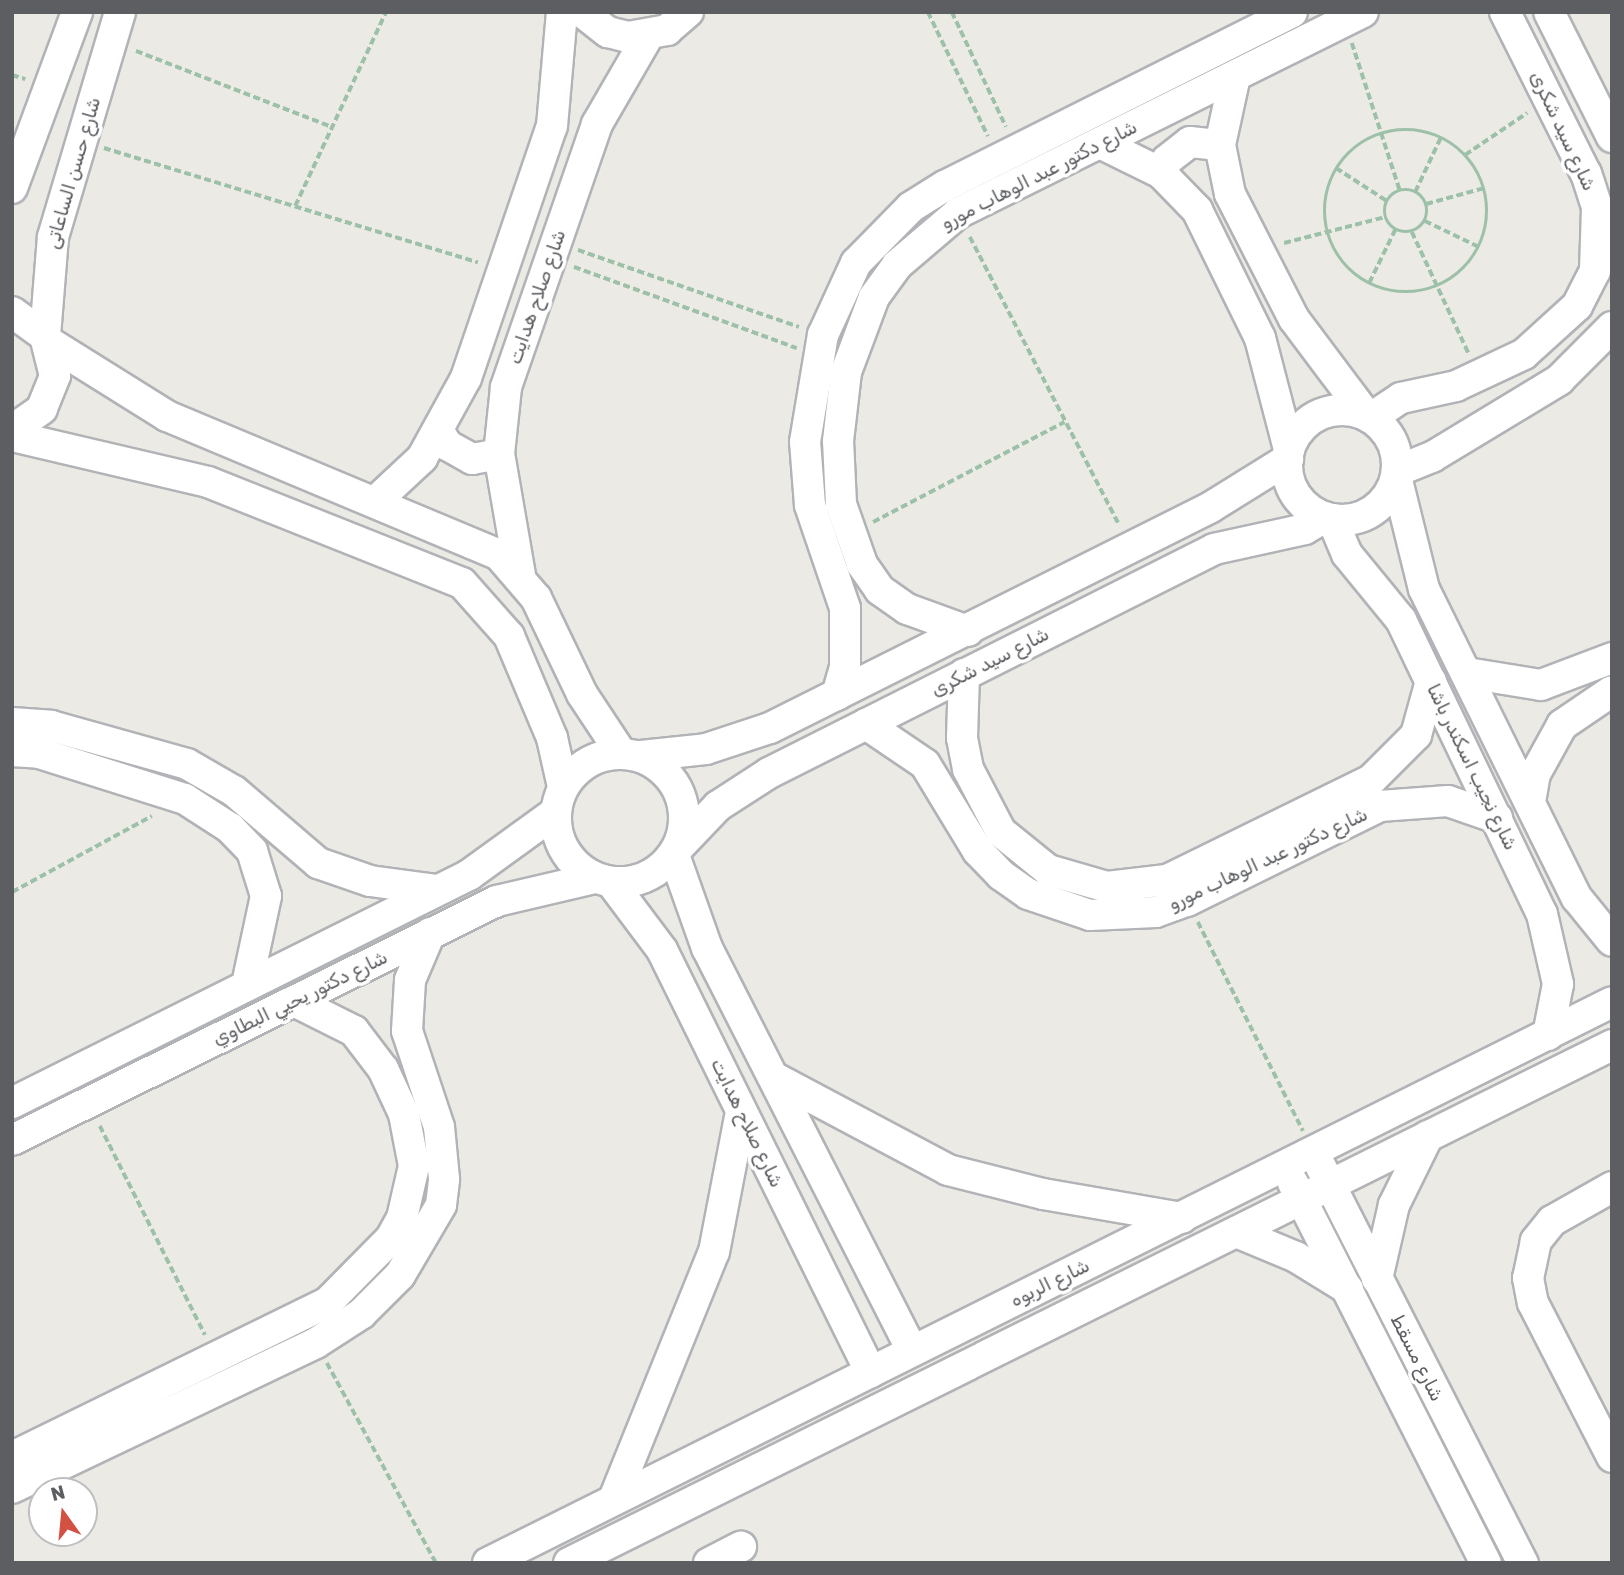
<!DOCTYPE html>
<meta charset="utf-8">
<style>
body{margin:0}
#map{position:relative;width:1624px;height:1575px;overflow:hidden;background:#eceae4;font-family:Rubik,"Noto Naskh Arabic",sans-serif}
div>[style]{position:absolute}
.path>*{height:3.5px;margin-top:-1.75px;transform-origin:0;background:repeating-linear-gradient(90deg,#9dc1a8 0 7px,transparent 0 10.5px)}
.path>.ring{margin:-1.75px;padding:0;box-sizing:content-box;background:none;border:3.5px solid #9dc1a8;border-radius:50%}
.roads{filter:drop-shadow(2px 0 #b1b3b7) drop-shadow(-2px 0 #b1b3b7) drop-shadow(0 2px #b1b3b7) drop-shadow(0 -2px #b1b3b7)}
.minor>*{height:30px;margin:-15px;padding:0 15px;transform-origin:15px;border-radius:15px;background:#fff}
.minor>.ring{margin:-15px;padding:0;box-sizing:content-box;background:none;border:30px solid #fff;border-radius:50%}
span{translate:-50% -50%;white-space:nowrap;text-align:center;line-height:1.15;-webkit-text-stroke:7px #fff;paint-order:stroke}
.street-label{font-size:19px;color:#5c5e62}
.frame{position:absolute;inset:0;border:14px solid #5c5e62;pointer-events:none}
.north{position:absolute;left:28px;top:1477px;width:70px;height:70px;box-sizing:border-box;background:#fff;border:2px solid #bebfc0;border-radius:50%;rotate:345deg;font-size:19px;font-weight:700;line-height:28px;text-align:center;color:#5c5e62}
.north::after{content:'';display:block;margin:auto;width:24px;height:32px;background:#d35143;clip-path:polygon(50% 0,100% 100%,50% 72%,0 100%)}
</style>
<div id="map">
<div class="path">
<i style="left:928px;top:12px;width:138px;rotate:64.2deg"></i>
<i style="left:952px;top:12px;width:127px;rotate:64.8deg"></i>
<i style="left:1352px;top:43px;width:156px;rotate:72deg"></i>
<i style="left:136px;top:51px;width:210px;rotate:21.2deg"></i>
<i style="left:12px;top:75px;width:14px;rotate:17deg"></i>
<i class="ring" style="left:1325px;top:130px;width:158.5px;height:158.5px"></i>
<i style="left:104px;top:148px;width:391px;rotate:17deg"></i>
<i style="left:1465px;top:155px;width:75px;rotate:-34.1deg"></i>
<i style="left:1336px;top:168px;width:61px;rotate:32.9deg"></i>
<i class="ring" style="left:1385px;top:190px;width:38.5px;height:38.5px"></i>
<i style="left:1415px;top:192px;width:61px;rotate:-64.7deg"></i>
<i style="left:1426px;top:204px;width:60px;rotate:-15.4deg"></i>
<i style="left:295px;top:206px;width:214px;rotate:-64.9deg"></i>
<i style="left:1425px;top:221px;width:60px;rotate:25.7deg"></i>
<i style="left:1412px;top:232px;width:135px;rotate:65deg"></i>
<i style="left:970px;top:237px;width:324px;rotate:62.6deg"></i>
<i style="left:1284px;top:243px;width:104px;rotate:-14.4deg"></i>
<i style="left:578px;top:250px;width:234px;rotate:19.2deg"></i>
<i style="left:574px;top:267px;width:237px;rotate:20deg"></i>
<i style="left:1369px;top:283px;width:59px;rotate:-63.9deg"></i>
<i style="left:873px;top:522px;width:216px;rotate:-27.6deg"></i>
<i style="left:12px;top:892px;width:159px;rotate:-28.5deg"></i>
<i style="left:1198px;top:922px;width:234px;rotate:63.3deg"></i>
<i style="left:100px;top:1126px;width:234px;rotate:63.3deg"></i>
<i style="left:327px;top:1363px;width:228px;rotate:61.4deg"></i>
</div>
<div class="roads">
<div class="minor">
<i style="left:582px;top:12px;width:33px;rotate:38deg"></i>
<i style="left:608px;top:32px;width:21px;rotate:14deg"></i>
<i style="left:628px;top:37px;width:40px;rotate:-10deg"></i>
<i style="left:667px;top:30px;width:28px;rotate:-41deg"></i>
<i style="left:1549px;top:12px;width:140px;rotate:63.3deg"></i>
<i style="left:1235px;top:76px;width:71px;rotate:102.3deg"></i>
<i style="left:1220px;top:145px;width:50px;rotate:78.5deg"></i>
<i style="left:1230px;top:194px;width:140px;rotate:62.9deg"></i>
<i style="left:1294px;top:319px;width:120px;rotate:53.1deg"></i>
<i style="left:1100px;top:143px;width:68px;rotate:26.2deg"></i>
<i style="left:1161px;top:173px;width:52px;rotate:45.8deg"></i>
<i style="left:1197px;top:210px;width:143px;rotate:63.8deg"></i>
<i style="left:1260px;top:338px;width:115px;rotate:75.4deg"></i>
<i style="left:1161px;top:173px;width:14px;rotate:-65deg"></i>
<i style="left:1167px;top:160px;width:29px;rotate:-38deg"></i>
<i style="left:1190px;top:142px;width:30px;rotate:6deg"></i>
<i style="left:12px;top:188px;width:188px;rotate:-69.7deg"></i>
<i style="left:12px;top:312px;width:41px;rotate:36deg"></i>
<i style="left:45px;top:336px;width:41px;rotate:76deg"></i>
<i style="left:55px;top:376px;width:35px;rotate:112deg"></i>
<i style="left:42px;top:409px;width:37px;rotate:145deg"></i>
<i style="left:45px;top:336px;width:99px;rotate:-85.4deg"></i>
<i style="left:53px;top:237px;width:235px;rotate:-73.4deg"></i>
<i style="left:47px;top:341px;width:142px;rotate:32deg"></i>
<i style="left:167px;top:416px;width:360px;rotate:22.7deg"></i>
<i style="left:499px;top:555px;width:57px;rotate:49.3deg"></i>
<i style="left:536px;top:598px;width:106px;rotate:64.4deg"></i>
<i style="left:582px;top:694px;width:71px;rotate:56.5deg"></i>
<i class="ring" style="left:1287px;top:410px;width:80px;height:80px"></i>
<i style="left:1371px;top:418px;width:36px;rotate:-34deg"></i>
<i style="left:1401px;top:398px;width:56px;rotate:-12.3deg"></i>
<i style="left:1456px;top:386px;width:75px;rotate:-25.2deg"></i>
<i style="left:1524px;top:354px;width:72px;rotate:-42.2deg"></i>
<i style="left:1577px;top:306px;width:39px;rotate:-63deg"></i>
<i style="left:1595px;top:271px;width:64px;rotate:-88.2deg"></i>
<i style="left:1597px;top:207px;width:35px;rotate:-108deg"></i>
<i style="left:1586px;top:174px;width:181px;rotate:-116.6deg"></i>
<i style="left:440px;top:433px;width:14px;rotate:60deg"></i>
<i style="left:447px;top:445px;width:29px;rotate:29deg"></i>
<i style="left:472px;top:459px;width:27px;rotate:-10deg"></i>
<i style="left:12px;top:436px;width:201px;rotate:13.2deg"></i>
<i style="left:208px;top:482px;width:273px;rotate:21.7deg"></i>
<i style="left:462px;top:583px;width:71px;rotate:48.4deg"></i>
<i style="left:509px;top:636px;width:111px;rotate:67.1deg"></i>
<i style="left:552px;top:738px;width:50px;rotate:77.3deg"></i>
<i style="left:1397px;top:471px;width:38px;rotate:-22deg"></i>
<i style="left:1432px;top:457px;width:149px;rotate:-31.2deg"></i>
<i style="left:1559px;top:380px;width:75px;rotate:-45deg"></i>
<i style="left:1396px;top:476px;width:116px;rotate:76.1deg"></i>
<i style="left:1424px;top:589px;width:345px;rotate:63.7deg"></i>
<i style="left:1577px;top:898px;width:55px;rotate:50.9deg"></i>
<i style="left:377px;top:500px;width:62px;rotate:-43deg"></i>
<i style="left:422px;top:458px;width:91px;rotate:-61.2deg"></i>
<i style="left:466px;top:378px;width:266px;rotate:-71.2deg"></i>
<i style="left:552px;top:126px;width:114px;rotate:-85deg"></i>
<i style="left:1332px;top:519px;width:38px;rotate:67deg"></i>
<i style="left:1347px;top:554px;width:85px;rotate:50.7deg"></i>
<i style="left:1401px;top:620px;width:326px;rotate:64.4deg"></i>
<i style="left:1542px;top:914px;width:72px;rotate:77.1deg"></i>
<i style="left:1558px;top:984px;width:52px;rotate:101.1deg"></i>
<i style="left:520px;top:575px;width:123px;rotate:-99.8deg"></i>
<i style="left:499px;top:454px;width:67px;rotate:-84deg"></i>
<i style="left:506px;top:387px;width:278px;rotate:-70.9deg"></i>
<i style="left:597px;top:124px;width:102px;rotate:-59.9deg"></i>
<i style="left:968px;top:631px;width:65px;rotate:-160.2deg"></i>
<i style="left:907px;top:609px;width:33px;rotate:-145deg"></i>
<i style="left:880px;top:590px;width:32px;rotate:-125deg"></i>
<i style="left:862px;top:564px;width:64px;rotate:-109.3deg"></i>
<i style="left:841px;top:504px;width:63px;rotate:-92.7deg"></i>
<i style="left:838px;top:441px;width:69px;rotate:-83.4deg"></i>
<i style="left:846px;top:372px;width:80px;rotate:-69.5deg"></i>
<i style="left:874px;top:297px;width:39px;rotate:-54deg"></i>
<i style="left:897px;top:265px;width:80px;rotate:-40.4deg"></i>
<i style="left:958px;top:213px;width:452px;rotate:-26.4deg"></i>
<i style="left:1467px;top:673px;width:75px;rotate:9.2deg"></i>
<i style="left:1541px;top:685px;width:76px;rotate:-20.8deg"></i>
<i style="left:964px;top:674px;width:64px;rotate:91.8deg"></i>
<i style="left:962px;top:738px;width:32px;rotate:79deg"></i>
<i style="left:968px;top:769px;width:71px;rotate:62.4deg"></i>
<i style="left:1001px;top:832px;width:60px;rotate:39deg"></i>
<i style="left:1048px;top:870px;width:61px;rotate:16.1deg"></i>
<i style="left:1107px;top:887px;width:60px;rotate:-6.7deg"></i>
<i style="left:1167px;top:880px;width:227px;rotate:-26.1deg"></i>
<i style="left:1371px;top:780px;width:64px;rotate:-45deg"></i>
<i style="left:1416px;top:735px;width:56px;rotate:-74.5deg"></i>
<i style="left:837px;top:695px;width:29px;rotate:-74deg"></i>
<i style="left:845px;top:667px;width:59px;rotate:-90deg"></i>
<i style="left:845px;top:608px;width:109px;rotate:-108.8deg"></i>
<i style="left:810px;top:505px;width:63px;rotate:-94.5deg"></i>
<i style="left:805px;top:442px;width:109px;rotate:-80.5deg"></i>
<i style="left:823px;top:335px;width:79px;rotate:-65.4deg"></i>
<i style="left:856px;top:263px;width:78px;rotate:-45.5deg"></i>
<i style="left:911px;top:207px;width:40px;rotate:-32deg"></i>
<i style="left:945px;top:186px;width:388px;rotate:-26.6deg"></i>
<i style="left:12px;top:723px;width:39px;rotate:4deg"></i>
<i style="left:51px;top:726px;width:141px;rotate:15.6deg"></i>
<i style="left:187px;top:764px;width:54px;rotate:29.9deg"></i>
<i style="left:234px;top:791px;width:111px;rotate:40.6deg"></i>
<i style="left:318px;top:863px;width:55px;rotate:19.1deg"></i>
<i style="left:370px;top:881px;width:68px;rotate:7.7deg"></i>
<i style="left:866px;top:724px;width:71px;rotate:34.1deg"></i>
<i style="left:925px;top:764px;width:102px;rotate:58.7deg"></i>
<i style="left:978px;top:851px;width:33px;rotate:46deg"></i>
<i style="left:1001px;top:875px;width:33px;rotate:35deg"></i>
<i style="left:1028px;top:894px;width:65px;rotate:18.7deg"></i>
<i style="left:1090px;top:915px;width:66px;rotate:-2.6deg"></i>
<i style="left:1156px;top:912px;width:33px;rotate:-20deg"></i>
<i style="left:1187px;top:901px;width:215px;rotate:-26.2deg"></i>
<i style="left:1380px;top:806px;width:68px;rotate:-4.2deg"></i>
<i style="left:1448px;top:801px;width:52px;rotate:19.1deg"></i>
<i style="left:12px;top:751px;width:27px;rotate:4deg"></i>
<i style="left:39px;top:753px;width:153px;rotate:17.5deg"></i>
<i style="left:185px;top:799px;width:54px;rotate:32.8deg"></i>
<i style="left:230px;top:828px;width:32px;rotate:46deg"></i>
<i style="left:252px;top:851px;width:47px;rotate:72.7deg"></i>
<i style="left:266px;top:896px;width:91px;rotate:102.1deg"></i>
<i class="ring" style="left:556px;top:754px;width:98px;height:98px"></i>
<i style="left:641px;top:756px;width:65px;rotate:-6.1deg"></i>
<i style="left:706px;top:749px;width:67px;rotate:-18.2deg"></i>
<i style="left:770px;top:728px;width:493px;rotate:-26.6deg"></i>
<i style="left:1211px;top:507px;width:91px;rotate:-31.9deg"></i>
<i style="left:1530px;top:802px;width:28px;rotate:-80deg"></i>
<i style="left:1535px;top:774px;width:56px;rotate:-61.1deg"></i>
<i style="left:1562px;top:725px;width:60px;rotate:-34.2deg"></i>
<i style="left:677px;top:849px;width:59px;rotate:-46.4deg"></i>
<i style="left:718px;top:806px;width:61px;rotate:-32.9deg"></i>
<i style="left:769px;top:773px;width:498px;rotate:-26.7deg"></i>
<i style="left:1214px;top:549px;width:93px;rotate:-12.4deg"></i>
<i style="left:1305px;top:529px;width:23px;rotate:-31deg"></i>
<i style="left:674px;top:855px;width:99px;rotate:70.5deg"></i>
<i style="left:707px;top:948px;width:452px;rotate:63deg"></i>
<i style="left:611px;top:882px;width:85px;rotate:53.1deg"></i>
<i style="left:662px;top:950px;width:471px;rotate:63.7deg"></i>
<i style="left:777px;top:1079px;width:194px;rotate:28deg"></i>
<i style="left:948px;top:1170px;width:98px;rotate:14.2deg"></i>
<i style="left:1043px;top:1194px;width:141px;rotate:9.8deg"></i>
<i style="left:12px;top:1103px;width:511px;rotate:-26.51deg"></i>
<i style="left:469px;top:875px;width:107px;rotate:-35.9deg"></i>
<i style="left:12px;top:1140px;width:541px;rotate:-26.23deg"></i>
<i style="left:497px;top:901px;width:101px;rotate:-13.2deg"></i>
<i style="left:1321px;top:1167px;width:445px;rotate:63deg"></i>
<i style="left:1293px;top:1183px;width:426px;rotate:63.1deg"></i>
<i style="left:1612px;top:1187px;width:69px;rotate:150.5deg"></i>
<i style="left:1552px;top:1221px;width:26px;rotate:129deg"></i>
<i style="left:1536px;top:1241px;width:38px;rotate:102deg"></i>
<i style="left:1528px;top:1278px;width:25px;rotate:79deg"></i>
<i style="left:1533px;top:1303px;width:173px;rotate:62.8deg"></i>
<i style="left:1236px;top:1232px;width:65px;rotate:22.6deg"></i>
<i style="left:1296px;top:1257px;width:61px;rotate:31.6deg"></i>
<i style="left:1377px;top:1279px;width:76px;rotate:-77.1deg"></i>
<i style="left:1394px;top:1205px;width:77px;rotate:-63.8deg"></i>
<i style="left:12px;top:1457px;width:351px;rotate:-26.1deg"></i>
<i style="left:327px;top:1303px;width:91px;rotate:-45.4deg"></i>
<i style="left:391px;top:1238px;width:23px;rotate:-61deg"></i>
<i style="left:402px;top:1218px;width:53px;rotate:-77deg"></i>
<i style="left:414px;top:1166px;width:53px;rotate:-100.9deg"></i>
<i style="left:404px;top:1114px;width:50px;rotate:-115deg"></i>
<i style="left:383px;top:1069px;width:48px;rotate:-127.3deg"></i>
<i style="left:354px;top:1031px;width:67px;rotate:-153.4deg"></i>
<i style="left:12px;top:1488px;width:337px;rotate:-25.5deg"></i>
<i style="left:316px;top:1343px;width:54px;rotate:-32.8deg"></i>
<i style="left:361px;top:1314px;width:55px;rotate:-45deg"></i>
<i style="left:400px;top:1275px;width:81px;rotate:-59.6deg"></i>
<i style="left:441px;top:1205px;width:26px;rotate:-83deg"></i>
<i style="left:444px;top:1179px;width:52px;rotate:-95.5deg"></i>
<i style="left:439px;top:1127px;width:101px;rotate:-108.4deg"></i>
<i style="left:407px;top:1031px;width:51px;rotate:-86.6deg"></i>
<i style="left:410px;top:980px;width:51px;rotate:-66.9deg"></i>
<i style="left:614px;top:1499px;width:266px;rotate:-68deg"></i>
<i style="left:714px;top:1252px;width:143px;rotate:-79.1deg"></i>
<i style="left:488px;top:1563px;width:1256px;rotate:-26.52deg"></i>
<i style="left:569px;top:1563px;width:1165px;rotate:-26.41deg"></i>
<i style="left:709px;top:1563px;width:36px;rotate:-27deg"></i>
</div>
</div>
<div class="street-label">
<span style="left:1563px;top:131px;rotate:65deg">شارع سيد شكرى</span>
<span style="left:73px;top:173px;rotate:-74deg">شارع حسن الساعاتى</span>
<span style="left:1039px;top:175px;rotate:-27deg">شارع دكتور عبد الوهاب مورو</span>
<span style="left:537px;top:297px;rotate:-71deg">شارع صلاح هدايت</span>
<span style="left:990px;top:662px;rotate:-27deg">شارع سيد شكرى</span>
<span style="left:1472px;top:767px;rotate:64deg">شارع نجيب اسكندر باشا</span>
<span style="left:1268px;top:859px;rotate:-25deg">شارع دكتور عبد الوهاب مورو</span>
<span style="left:300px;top:998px;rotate:-26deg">شارع دكتور يحيي البطاوي</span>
<span style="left:747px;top:1123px;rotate:64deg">شارع صلاح هدايت</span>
<span style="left:1050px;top:1283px;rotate:-26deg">شارع الربوه</span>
<span style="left:1417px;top:1358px;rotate:63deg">شارع مسقط</span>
</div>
<div class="frame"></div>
<div class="north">N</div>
</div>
